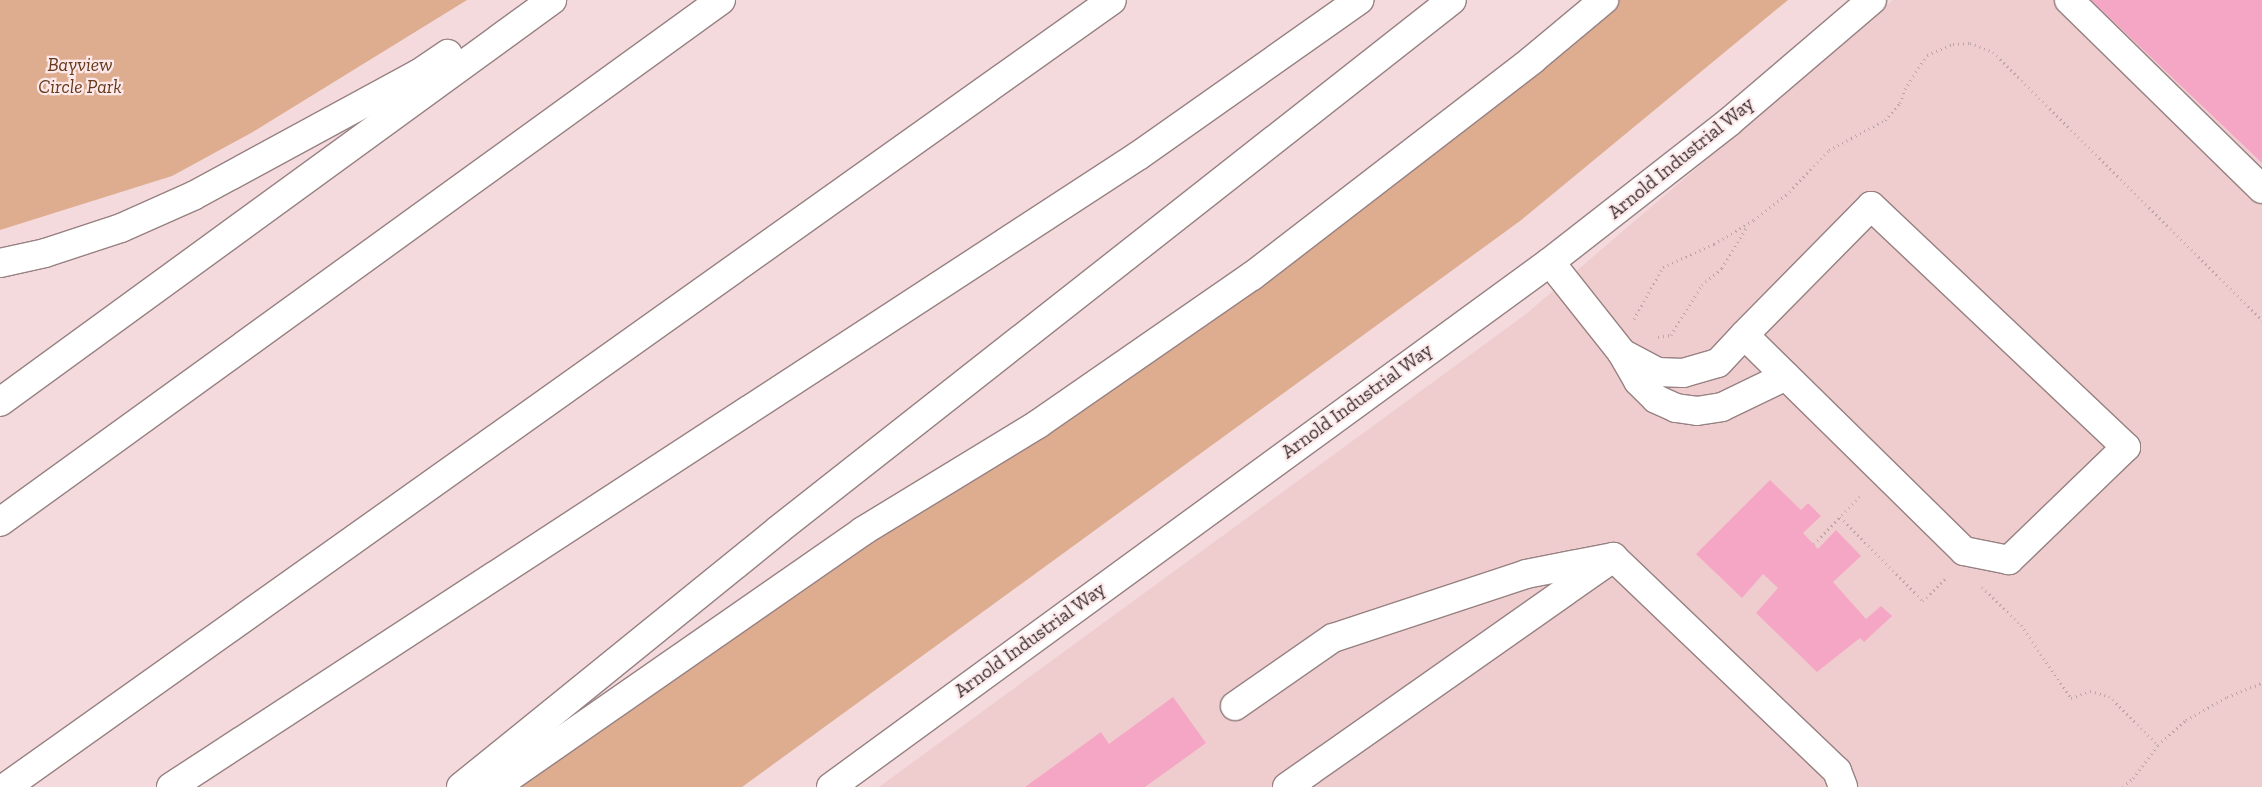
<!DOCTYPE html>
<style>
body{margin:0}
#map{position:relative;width:2262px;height:787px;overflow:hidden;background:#f4dadc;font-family:"Zilla Slab",serif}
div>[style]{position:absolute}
.built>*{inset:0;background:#efcdcf}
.green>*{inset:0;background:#deac8f}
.building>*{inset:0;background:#f6a6c5}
.path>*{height:3px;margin-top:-1.5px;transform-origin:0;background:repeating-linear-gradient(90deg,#baa5a6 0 1px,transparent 0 5px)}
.roads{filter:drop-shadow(1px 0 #978182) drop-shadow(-1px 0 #978182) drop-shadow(0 1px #978182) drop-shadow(0 -1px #978182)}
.minor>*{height:28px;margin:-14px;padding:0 14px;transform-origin:14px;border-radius:14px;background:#fff}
.highway>*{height:28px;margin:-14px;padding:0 14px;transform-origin:14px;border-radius:14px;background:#fff}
span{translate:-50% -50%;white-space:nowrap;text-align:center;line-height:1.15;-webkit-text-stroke:4.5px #fde9ea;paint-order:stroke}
.park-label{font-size:19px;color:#66381a;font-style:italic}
.street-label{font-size:19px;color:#372d2e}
</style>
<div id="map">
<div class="built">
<i style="clip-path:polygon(1893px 0,2262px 0,2262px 787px,879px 787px,1526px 314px)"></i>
</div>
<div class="green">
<i style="clip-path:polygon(0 0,467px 0,251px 133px,172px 176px,0 230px)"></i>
<i style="clip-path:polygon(1604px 0,1788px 0,1520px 221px,742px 787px,495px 787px,1038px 424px)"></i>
</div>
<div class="building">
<i style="clip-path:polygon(2091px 0,2262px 0,2262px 163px)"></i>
<i style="clip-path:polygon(1770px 480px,1801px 510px,1808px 503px,1821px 516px,1803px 533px,1818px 549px,1836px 530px,1861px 556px,1833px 582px,1866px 619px,1881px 606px,1892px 616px,1864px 642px,1860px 638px,1817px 672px,1756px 613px,1778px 588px,1763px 574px,1742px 598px,1696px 554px)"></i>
<i style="clip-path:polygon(1173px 697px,1206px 743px,1145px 787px,1025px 787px,1101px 732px,1109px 744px)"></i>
</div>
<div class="path">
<i style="left:1634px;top:319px;width:60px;rotate:-60.9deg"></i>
<i style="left:1663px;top:267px;width:56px;rotate:-24.3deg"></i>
<i style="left:1714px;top:244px;width:47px;rotate:-31deg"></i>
<i style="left:1754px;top:220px;width:41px;rotate:-38deg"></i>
<i style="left:1786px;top:195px;width:62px;rotate:-46.3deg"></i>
<i style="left:1829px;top:150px;width:64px;rotate:-28.2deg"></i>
<i style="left:1885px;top:120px;width:23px;rotate:-49deg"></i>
<i style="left:1900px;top:103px;width:15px;rotate:-70deg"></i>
<i style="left:1905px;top:89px;width:40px;rotate:-57.1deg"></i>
<i style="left:1927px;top:55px;width:28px;rotate:-23deg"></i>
<i style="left:1953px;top:44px;width:17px;rotate:-3deg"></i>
<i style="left:1970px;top:43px;width:25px;rotate:21deg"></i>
<i style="left:1993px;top:52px;width:380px;rotate:44.9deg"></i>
<i style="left:1658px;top:337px;width:13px;rotate:-9deg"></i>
<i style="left:1671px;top:335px;width:59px;rotate:-58.2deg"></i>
<i style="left:1702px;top:285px;width:26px;rotate:-40deg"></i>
<i style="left:1722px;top:268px;width:50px;rotate:-58.8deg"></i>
<i style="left:1840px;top:517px;width:118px;rotate:45.3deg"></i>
<i style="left:1923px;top:601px;width:34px;rotate:-45deg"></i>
<i style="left:1814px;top:544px;width:69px;rotate:-46.2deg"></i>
<i style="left:1982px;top:587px;width:54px;rotate:44.3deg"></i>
<i style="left:2021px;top:625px;width:88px;rotate:55.6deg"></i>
<i style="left:2071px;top:698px;width:20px;rotate:-20deg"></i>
<i style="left:2090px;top:691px;width:20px;rotate:15deg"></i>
<i style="left:2109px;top:696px;width:69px;rotate:45deg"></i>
<i style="left:2123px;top:787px;width:13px;rotate:-42deg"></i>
<i style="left:2133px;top:778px;width:41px;rotate:-52.9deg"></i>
<i style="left:2158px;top:745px;width:38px;rotate:-42deg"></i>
<i style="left:2186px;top:720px;width:47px;rotate:-29.3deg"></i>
<i style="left:2227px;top:697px;width:38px;rotate:-22deg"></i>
</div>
<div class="roads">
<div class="minor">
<i style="left:2069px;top:0;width:270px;rotate:44.4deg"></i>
<i style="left:1871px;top:206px;width:351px;rotate:43.4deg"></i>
<i style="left:2126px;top:447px;width:163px;rotate:136deg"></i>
<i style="left:2009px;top:560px;width:46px;rotate:-168.7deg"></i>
<i style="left:1964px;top:551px;width:308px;rotate:-135.5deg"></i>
<i style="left:1744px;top:335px;width:181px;rotate:-45.4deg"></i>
<i style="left:1550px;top:262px;width:116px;rotate:51.6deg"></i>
<i style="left:1622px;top:353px;width:32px;rotate:60deg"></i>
<i style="left:1638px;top:381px;width:25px;rotate:45deg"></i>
<i style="left:1656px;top:399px;width:22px;rotate:24deg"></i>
<i style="left:1676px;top:408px;width:21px;rotate:8deg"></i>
<i style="left:1697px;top:411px;width:25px;rotate:-9deg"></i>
<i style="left:1722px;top:407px;width:71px;rotate:-25.8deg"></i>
<i style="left:1622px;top:353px;width:40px;rotate:28deg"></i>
<i style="left:1657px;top:372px;width:26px;rotate:2deg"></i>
<i style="left:1683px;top:373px;width:36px;rotate:-16deg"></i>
<i style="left:1718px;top:363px;width:38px;rotate:-47deg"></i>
<i style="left:1613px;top:557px;width:310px;rotate:43.7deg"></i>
<i style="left:1837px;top:771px;width:17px;rotate:69deg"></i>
<i style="left:1235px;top:706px;width:119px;rotate:-34.8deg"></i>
<i style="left:1333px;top:638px;width:203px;rotate:-18.3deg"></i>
<i style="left:1526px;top:574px;width:89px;rotate:-11.1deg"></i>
<i style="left:831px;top:787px;width:890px;rotate:-36.14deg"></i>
<i style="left:1550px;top:262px;width:227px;rotate:-38deg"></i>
<i style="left:1729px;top:122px;width:188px;rotate:-40.5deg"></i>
<i style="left:1287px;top:787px;width:390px;rotate:-35.1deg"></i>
</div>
<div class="highway">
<i style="left:0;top:263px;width:46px;rotate:-12.5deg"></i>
<i style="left:45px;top:253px;width:80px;rotate:-18.2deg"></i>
<i style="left:121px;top:228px;width:79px;rotate:-24deg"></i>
<i style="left:193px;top:196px;width:256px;rotate:-28.5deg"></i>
<i style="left:418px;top:74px;width:36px;rotate:-34deg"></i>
<i style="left:0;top:402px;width:683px;rotate:-36.06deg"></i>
<i style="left:0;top:522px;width:890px;rotate:-35.9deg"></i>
<i style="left:6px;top:787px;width:1357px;rotate:-35.43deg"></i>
<i style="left:171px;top:787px;width:1155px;rotate:-33.13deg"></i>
<i style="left:1138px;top:156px;width:271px;rotate:-35.2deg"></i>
<i style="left:461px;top:787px;width:408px;rotate:-39deg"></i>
<i style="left:778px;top:530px;width:857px;rotate:-38.18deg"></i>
<i style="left:495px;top:787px;width:448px;rotate:-34.8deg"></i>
<i style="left:863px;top:531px;width:205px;rotate:-31.4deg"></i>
<i style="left:1038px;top:424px;width:260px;rotate:-34.7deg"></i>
<i style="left:1252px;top:276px;width:354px;rotate:-37.6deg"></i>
<i style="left:1532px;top:60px;width:94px;rotate:-39.8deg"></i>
</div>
</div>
<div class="park-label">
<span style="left:80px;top:76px">Bayview<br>Circle Park</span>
</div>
<div class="street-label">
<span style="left:1681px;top:158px;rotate:-39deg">Arnold Industrial Way</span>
<span style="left:1357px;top:401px;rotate:-36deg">Arnold Industrial Way</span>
<span style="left:1030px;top:640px;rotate:-36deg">Arnold Industrial Way</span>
</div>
</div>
